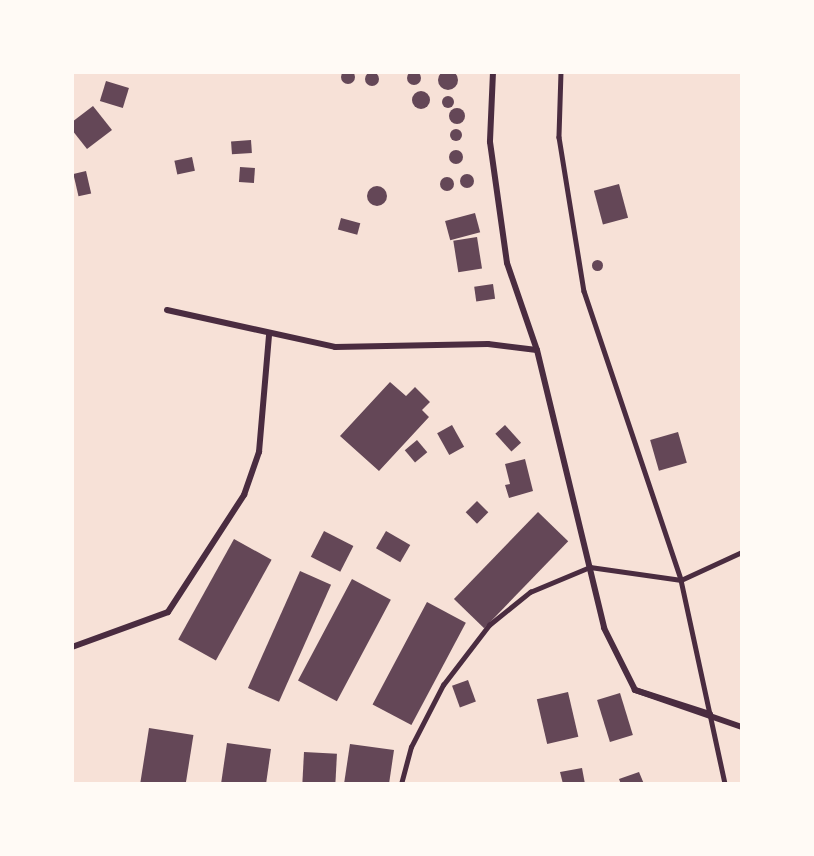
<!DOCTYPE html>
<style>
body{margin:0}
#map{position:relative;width:814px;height:856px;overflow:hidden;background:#f7e1d7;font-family:"Nunito Sans",sans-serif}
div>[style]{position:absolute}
.building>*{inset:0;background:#644757;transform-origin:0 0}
.round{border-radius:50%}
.service>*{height:4.5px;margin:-2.25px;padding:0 2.25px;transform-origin:2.25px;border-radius:2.25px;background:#4a2c40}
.minor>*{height:6px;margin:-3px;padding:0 3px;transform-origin:3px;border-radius:3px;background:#4a2c40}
span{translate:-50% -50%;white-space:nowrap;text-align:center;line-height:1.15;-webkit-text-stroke:5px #fffaf5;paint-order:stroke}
.frame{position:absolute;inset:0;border:74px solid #fffaf5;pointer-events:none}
</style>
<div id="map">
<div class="building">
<i class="round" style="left:438px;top:70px;width:20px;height:20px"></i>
<i class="round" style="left:341px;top:70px;width:14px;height:14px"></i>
<i class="round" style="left:407px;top:71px;width:14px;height:14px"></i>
<i class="round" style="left:365px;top:72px;width:14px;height:14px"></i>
<i style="left:106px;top:81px;width:24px;height:21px;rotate:17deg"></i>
<i class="round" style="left:412px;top:91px;width:18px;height:18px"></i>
<i class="round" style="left:442px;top:96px;width:12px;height:12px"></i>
<i style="clip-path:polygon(93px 106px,112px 130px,87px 149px,72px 130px,72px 122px)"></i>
<i class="round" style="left:449px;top:108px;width:16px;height:16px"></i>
<i class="round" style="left:450px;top:129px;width:12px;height:12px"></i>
<i style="left:251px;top:140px;width:13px;height:20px;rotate:86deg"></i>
<i class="round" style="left:449px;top:150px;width:14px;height:14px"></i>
<i style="left:192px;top:157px;width:14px;height:18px;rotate:78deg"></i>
<i style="left:240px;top:167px;width:15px;height:15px;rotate:4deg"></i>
<i style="left:86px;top:171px;width:23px;height:13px;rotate:77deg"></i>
<i class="round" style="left:460px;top:174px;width:14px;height:14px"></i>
<i class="round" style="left:440px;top:177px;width:14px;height:14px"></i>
<i style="left:619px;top:184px;width:35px;height:26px;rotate:75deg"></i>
<i class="round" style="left:367px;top:186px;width:20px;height:20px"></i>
<i style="left:475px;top:213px;width:20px;height:31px;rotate:75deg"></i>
<i style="left:341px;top:218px;width:20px;height:12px;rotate:15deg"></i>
<i style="left:477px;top:237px;width:32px;height:24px;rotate:81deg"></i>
<i class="round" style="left:591.5px;top:259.5px;width:11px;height:11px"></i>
<i style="left:493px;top:284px;width:15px;height:19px;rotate:82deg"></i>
<i style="clip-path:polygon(390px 382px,406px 396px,415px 387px,430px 402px,422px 410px,429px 417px,379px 471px,340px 436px)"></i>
<i style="left:452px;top:425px;width:25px;height:17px;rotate:61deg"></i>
<i style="left:505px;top:425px;width:24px;height:13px;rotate:48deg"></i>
<i style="left:678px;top:432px;width:32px;height:29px;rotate:74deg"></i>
<i style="left:417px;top:440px;width:16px;height:16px;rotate:50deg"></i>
<i style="clip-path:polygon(525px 459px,533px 491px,509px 498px,505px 485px,510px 484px,505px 464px)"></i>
<i style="left:477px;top:501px;width:16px;height:16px;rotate:45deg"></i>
<i style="left:538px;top:512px;width:42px;height:121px;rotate:44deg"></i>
<i style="left:324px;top:531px;width:33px;height:29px;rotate:27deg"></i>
<i style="left:386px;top:531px;width:28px;height:20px;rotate:30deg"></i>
<i style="left:234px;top:539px;width:43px;height:115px;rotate:29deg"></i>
<i style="left:300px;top:571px;width:34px;height:128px;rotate:24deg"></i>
<i style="left:352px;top:579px;width:44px;height:115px;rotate:28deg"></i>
<i style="left:427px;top:602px;width:44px;height:116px;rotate:28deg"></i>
<i style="left:468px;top:680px;width:23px;height:17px;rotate:70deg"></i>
<i style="left:568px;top:692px;width:46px;height:32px;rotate:77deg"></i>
<i style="left:620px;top:693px;width:44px;height:24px;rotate:73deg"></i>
<i style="left:149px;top:728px;width:45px;height:57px;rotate:9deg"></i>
<i style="clip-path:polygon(227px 743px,271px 749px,266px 784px,221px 784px)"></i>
<i style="clip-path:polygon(350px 744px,394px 750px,389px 784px,344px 784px)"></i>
<i style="left:304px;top:752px;width:33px;height:32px;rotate:3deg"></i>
<i style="clip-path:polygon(582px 768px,585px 784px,563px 784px,560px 772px)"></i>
<i style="clip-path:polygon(639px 772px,644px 784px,621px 784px,619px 779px)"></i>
</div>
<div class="service">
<i style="left:561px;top:72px;width:65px;rotate:91.8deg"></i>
<i style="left:559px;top:137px;width:156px;rotate:80.8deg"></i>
<i style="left:584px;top:291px;width:305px;rotate:71.4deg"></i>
<i style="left:681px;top:580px;width:209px;rotate:77.8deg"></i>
<i style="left:401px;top:784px;width:38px;rotate:-75deg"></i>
<i style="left:411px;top:747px;width:70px;rotate:-62.7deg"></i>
<i style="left:443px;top:685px;width:76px;rotate:-52.5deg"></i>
<i style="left:489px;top:625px;width:53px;rotate:-38.8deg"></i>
<i style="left:530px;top:592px;width:65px;rotate:-22.6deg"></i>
<i style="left:590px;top:567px;width:92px;rotate:8.1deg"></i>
<i style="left:681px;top:580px;width:67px;rotate:-24.7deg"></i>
</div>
<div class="minor">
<i style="left:493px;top:72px;width:70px;rotate:92.5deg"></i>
<i style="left:490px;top:142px;width:122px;rotate:82deg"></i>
<i style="left:507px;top:263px;width:92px;rotate:71deg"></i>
<i style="left:537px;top:350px;width:286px;rotate:76.4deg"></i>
<i style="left:604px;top:628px;width:69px;rotate:63.4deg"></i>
<i style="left:167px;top:310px;width:172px;rotate:12.4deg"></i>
<i style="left:335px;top:347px;width:153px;rotate:-1.1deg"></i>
<i style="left:488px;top:344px;width:49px;rotate:7deg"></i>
<i style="left:72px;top:647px;width:102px;rotate:-20deg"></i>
<i style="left:168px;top:612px;width:140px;rotate:-57deg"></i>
<i style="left:244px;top:495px;width:46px;rotate:-70.8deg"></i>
<i style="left:259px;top:452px;width:117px;rotate:-85.1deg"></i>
<i style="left:710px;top:714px;width:79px;rotate:-162.3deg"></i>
<i style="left:635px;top:690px;width:113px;rotate:19.1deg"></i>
</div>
<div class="frame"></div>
</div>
